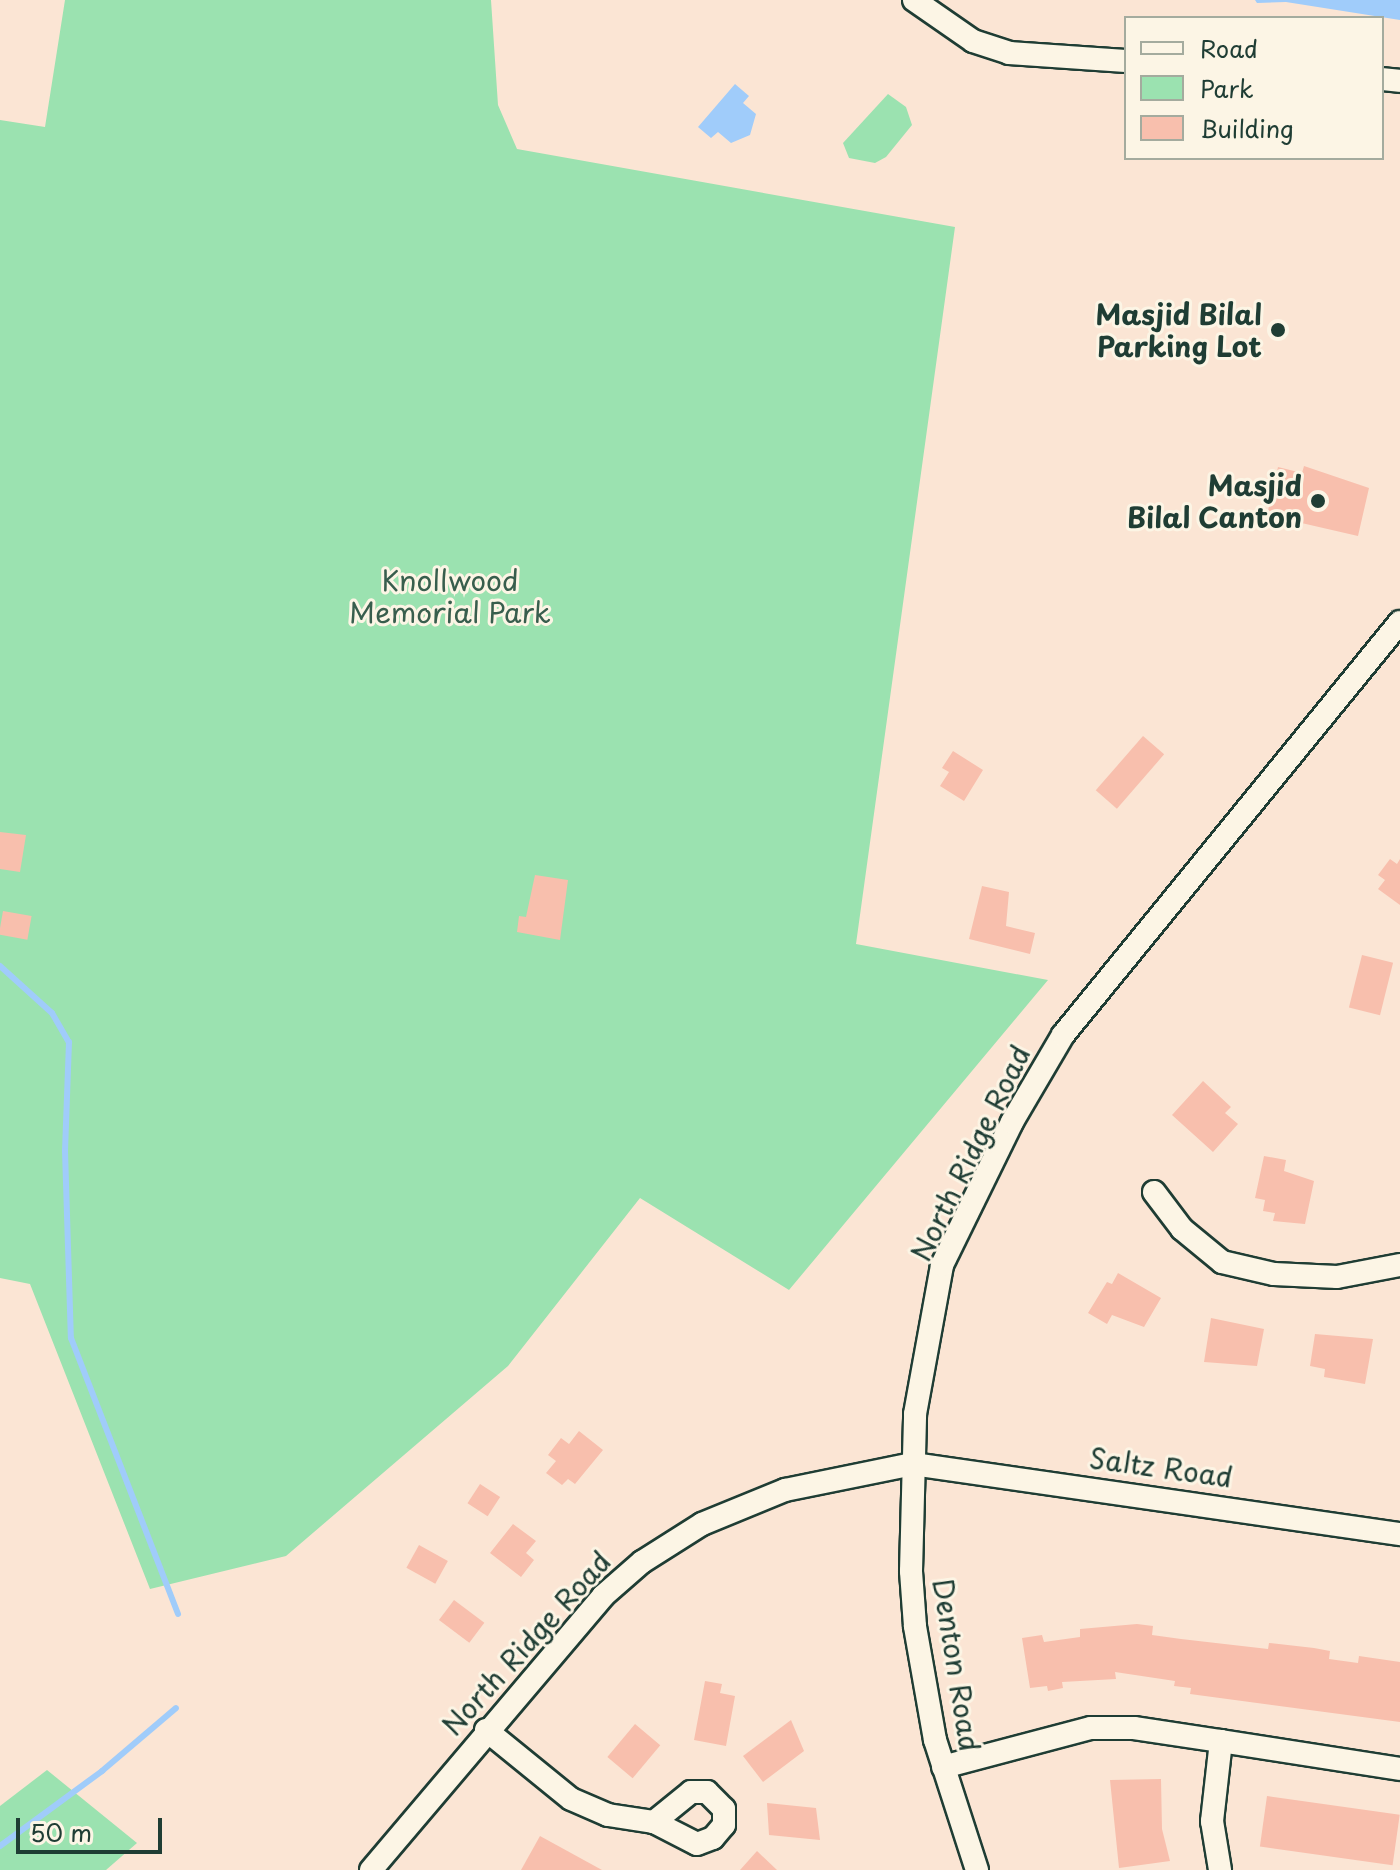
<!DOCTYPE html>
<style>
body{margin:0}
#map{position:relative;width:1400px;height:1870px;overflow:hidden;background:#fbe5d4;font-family:"Playpen Sans",sans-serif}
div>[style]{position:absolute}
.green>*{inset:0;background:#9be2b0}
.water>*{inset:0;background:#a0ccfa}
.stream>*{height:6px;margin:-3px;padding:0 3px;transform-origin:3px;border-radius:3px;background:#a0ccfa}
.building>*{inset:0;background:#f8bfad;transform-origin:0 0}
.roads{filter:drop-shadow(2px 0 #1f3d34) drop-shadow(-2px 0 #1f3d34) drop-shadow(0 2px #1f3d34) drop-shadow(0 -2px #1f3d34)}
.minor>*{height:22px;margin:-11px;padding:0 11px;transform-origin:11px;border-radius:11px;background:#fcf5e5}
.dots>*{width:22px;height:22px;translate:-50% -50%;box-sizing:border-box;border:4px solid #fcf5e5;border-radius:50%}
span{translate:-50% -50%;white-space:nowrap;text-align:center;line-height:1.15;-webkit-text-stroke:6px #fcf5e5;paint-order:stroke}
.poi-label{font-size:28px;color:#1f3d34;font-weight:700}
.right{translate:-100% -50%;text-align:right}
.park-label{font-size:28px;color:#385e4d}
.street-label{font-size:28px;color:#1f3d34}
.legend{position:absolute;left:1124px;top:16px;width:260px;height:144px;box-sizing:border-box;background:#fcf5e5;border:2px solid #a4ab9e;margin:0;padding:10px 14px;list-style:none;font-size:24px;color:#1f3d34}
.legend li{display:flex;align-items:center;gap:16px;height:40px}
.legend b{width:40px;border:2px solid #a4ab9e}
.scale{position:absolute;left:16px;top:1818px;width:146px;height:36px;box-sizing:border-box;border:4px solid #1f3d34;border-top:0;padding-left:10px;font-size:24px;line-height:28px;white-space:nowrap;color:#1f3d34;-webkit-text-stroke:6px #fcf5e5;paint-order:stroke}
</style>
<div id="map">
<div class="green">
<i style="clip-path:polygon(65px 0,491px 0,498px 105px,517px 149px,955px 227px,856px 944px,1048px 980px,789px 1290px,640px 1198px,508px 1366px,286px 1556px,150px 1589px,30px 1284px,0 1278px,0 120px,45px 127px)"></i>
<i style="clip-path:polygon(888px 94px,906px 107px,912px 125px,886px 157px,875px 163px,849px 158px,843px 143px)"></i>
<i style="clip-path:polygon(47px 1770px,137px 1843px,106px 1870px,0 1870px,0 1806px)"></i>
</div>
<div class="water">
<i style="clip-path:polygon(1255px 0,1400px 0,1400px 20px,1286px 2px,1257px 3px)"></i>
<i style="clip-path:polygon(735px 84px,749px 96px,743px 103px,756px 114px,750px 135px,731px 143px,718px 132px,711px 138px,698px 127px)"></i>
</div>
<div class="stream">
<i style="left:0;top:966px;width:70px;rotate:42.1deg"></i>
<i style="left:52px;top:1013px;width:34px;rotate:60deg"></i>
<i style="left:69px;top:1042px;width:109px;rotate:92.1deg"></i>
<i style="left:65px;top:1151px;width:187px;rotate:88.2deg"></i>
<i style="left:71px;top:1338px;width:296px;rotate:68.8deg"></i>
<i style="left:0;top:1846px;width:127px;rotate:-36.3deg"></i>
<i style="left:102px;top:1771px;width:97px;rotate:-40.4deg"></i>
</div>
<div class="building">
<i style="clip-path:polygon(1304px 466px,1369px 488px,1358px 536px,1267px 515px,1278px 467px,1302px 473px)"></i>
<i style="left:1143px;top:736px;width:28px;height:72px;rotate:41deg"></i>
<i style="clip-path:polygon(953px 751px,983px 770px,964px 801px,940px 786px,949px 772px,942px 768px)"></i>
<i style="clip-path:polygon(0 832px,26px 835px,20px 872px,0 869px)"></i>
<i style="clip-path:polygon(1390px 859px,1397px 864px,1400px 859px,1400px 905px,1378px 889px,1385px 880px,1378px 875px)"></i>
<i style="clip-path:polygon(535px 875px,568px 880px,560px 940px,517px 932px,519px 916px,526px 917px)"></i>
<i style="clip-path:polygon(982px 886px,1009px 892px,1006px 926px,1035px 933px,1030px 954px,969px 939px)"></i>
<i style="left:3px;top:911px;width:29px;height:24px;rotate:10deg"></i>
<i style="left:1362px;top:955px;width:32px;height:54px;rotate:14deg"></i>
<i style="clip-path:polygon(1203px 1081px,1231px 1107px,1225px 1113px,1238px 1124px,1213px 1152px,1172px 1115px)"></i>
<i style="clip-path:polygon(1264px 1156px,1286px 1160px,1284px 1171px,1314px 1181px,1305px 1224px,1273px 1221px,1275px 1213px,1263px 1211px,1265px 1200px,1255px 1198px)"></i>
<i style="clip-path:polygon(1118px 1273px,1161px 1298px,1144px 1327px,1112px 1315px,1107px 1324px,1088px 1313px,1107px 1282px,1112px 1284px)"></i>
<i style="clip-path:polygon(1211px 1318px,1264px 1329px,1257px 1366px,1204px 1362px)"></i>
<i style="clip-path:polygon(1315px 1334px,1373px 1339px,1365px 1384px,1324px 1377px,1325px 1369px,1310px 1366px)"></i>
<i style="clip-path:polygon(579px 1431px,603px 1450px,575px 1484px,568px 1479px,562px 1485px,546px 1473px,556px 1461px,548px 1455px,561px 1438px,569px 1444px)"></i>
<i style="left:480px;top:1484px;width:24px;height:23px;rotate:33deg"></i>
<i style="clip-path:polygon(513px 1524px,536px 1541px,526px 1553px,534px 1560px,521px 1577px,490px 1553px)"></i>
<i style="left:419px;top:1545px;width:33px;height:26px;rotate:29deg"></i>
<i style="left:454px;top:1600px;width:38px;height:25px;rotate:37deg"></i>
<i style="clip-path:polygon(1137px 1624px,1153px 1626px,1152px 1635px,1181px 1639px,1268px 1649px,1269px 1643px,1314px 1648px,1330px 1651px,1329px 1659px,1358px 1663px,1359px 1656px,1400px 1662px,1400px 1722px,1190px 1694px,1191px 1688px,1174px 1686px,1175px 1681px,1115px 1672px,1116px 1679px,1062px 1682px,1063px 1688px,1048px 1691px,1047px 1686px,1030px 1688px,1022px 1638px,1042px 1635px,1044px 1642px,1080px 1637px,1080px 1629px)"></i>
<i style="clip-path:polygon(705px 1681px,722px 1684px,720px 1693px,735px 1696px,726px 1746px,694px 1740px)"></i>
<i style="clip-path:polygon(791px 1720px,804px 1751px,763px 1782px,743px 1756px)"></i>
<i style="left:635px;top:1724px;width:33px;height:43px;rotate:40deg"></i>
<i style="clip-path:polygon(1161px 1779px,1162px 1829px,1170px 1861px,1119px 1868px,1110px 1780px)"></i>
<i style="left:1267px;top:1796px;width:134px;height:51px;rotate:8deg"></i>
<i style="clip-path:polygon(767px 1803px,816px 1808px,820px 1840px,769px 1835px)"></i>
<i style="clip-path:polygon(540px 1836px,602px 1870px,521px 1870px)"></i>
<i style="clip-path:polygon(757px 1851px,777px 1870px,740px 1870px)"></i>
</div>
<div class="roads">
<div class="minor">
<i style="left:914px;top:0;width:72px;rotate:34.8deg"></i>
<i style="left:973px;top:41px;width:38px;rotate:18deg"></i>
<i style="left:1009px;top:53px;width:117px;rotate:3.9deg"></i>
<i style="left:1382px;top:79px;width:18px;rotate:6deg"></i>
<i style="left:1154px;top:1192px;width:46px;rotate:52.9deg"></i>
<i style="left:1182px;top:1229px;width:52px;rotate:39.5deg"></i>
<i style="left:1222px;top:1262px;width:53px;rotate:13deg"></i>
<i style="left:1274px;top:1274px;width:63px;rotate:2.7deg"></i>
<i style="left:1337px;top:1277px;width:64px;rotate:-10.8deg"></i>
<i style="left:486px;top:1730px;width:109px;rotate:39.1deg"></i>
<i style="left:571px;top:1799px;width:40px;rotate:23.4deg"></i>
<i style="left:608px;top:1815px;width:47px;rotate:8.7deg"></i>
<i style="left:654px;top:1822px;width:48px;rotate:27.1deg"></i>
<i style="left:697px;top:1844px;width:17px;rotate:-21deg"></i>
<i style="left:713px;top:1838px;width:17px;rotate:-50deg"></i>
<i style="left:724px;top:1825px;width:16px;rotate:-90deg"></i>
<i style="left:724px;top:1809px;width:24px;rotate:-135deg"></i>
<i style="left:707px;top:1792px;width:16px;rotate:180deg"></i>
<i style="left:691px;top:1792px;width:48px;rotate:141deg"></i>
<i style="left:1221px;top:1741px;width:181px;rotate:8.9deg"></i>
<i style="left:943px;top:1767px;width:153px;rotate:-14.8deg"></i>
<i style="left:1091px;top:1728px;width:43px"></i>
<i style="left:1134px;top:1728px;width:88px;rotate:8.5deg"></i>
<i style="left:1221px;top:1741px;width:81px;rotate:96.4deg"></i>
<i style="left:1212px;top:1821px;width:50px;rotate:80.7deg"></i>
<i style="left:371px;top:1870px;width:359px;rotate:-49.7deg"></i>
<i style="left:603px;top:1596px;width:52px;rotate:-41.1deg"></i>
<i style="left:642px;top:1562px;width:71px;rotate:-32.3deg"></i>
<i style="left:702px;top:1524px;width:90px;rotate:-22.3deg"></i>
<i style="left:785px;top:1490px;width:131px;rotate:-11.5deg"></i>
<i style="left:913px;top:1464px;width:492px;rotate:8.2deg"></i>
<i style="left:977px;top:1870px;width:137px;rotate:-107.9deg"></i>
<i style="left:935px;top:1740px;width:116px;rotate:-100deg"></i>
<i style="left:915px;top:1626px;width:55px;rotate:-94.2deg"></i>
<i style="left:911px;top:1571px;width:157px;rotate:-88.5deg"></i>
<i style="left:915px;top:1414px;width:151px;rotate:-79.7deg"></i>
<i style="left:942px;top:1265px;width:159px;rotate:-63.9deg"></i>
<i style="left:1012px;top:1122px;width:101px;rotate:-59.6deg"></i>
<i style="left:1063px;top:1035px;width:533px;rotate:-50.79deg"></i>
</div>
</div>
<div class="dots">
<i style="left:1278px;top:330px;background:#1f3d34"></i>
<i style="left:1318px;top:501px;background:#1f3d34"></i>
</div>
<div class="poi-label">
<span class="right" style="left:1262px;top:330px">Masjid Bilal<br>Parking Lot</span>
<span class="right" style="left:1302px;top:501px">Masjid<br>Bilal Canton</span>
</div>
<div class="park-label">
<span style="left:450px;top:596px">Knollwood<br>Memorial Park</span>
</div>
<div class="street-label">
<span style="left:970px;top:1153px;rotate:-64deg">North Ridge Road</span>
<span style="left:1161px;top:1467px;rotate:8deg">Saltz Road</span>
<span style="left:526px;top:1643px;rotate:-48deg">North Ridge Road</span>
<span style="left:957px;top:1665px;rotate:81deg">Denton Road</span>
</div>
<ul class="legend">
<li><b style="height:10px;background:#fcf5e5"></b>Road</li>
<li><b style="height:22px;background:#9be2b0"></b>Park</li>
<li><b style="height:22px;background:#f8bfad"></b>Building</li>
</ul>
<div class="scale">50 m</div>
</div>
